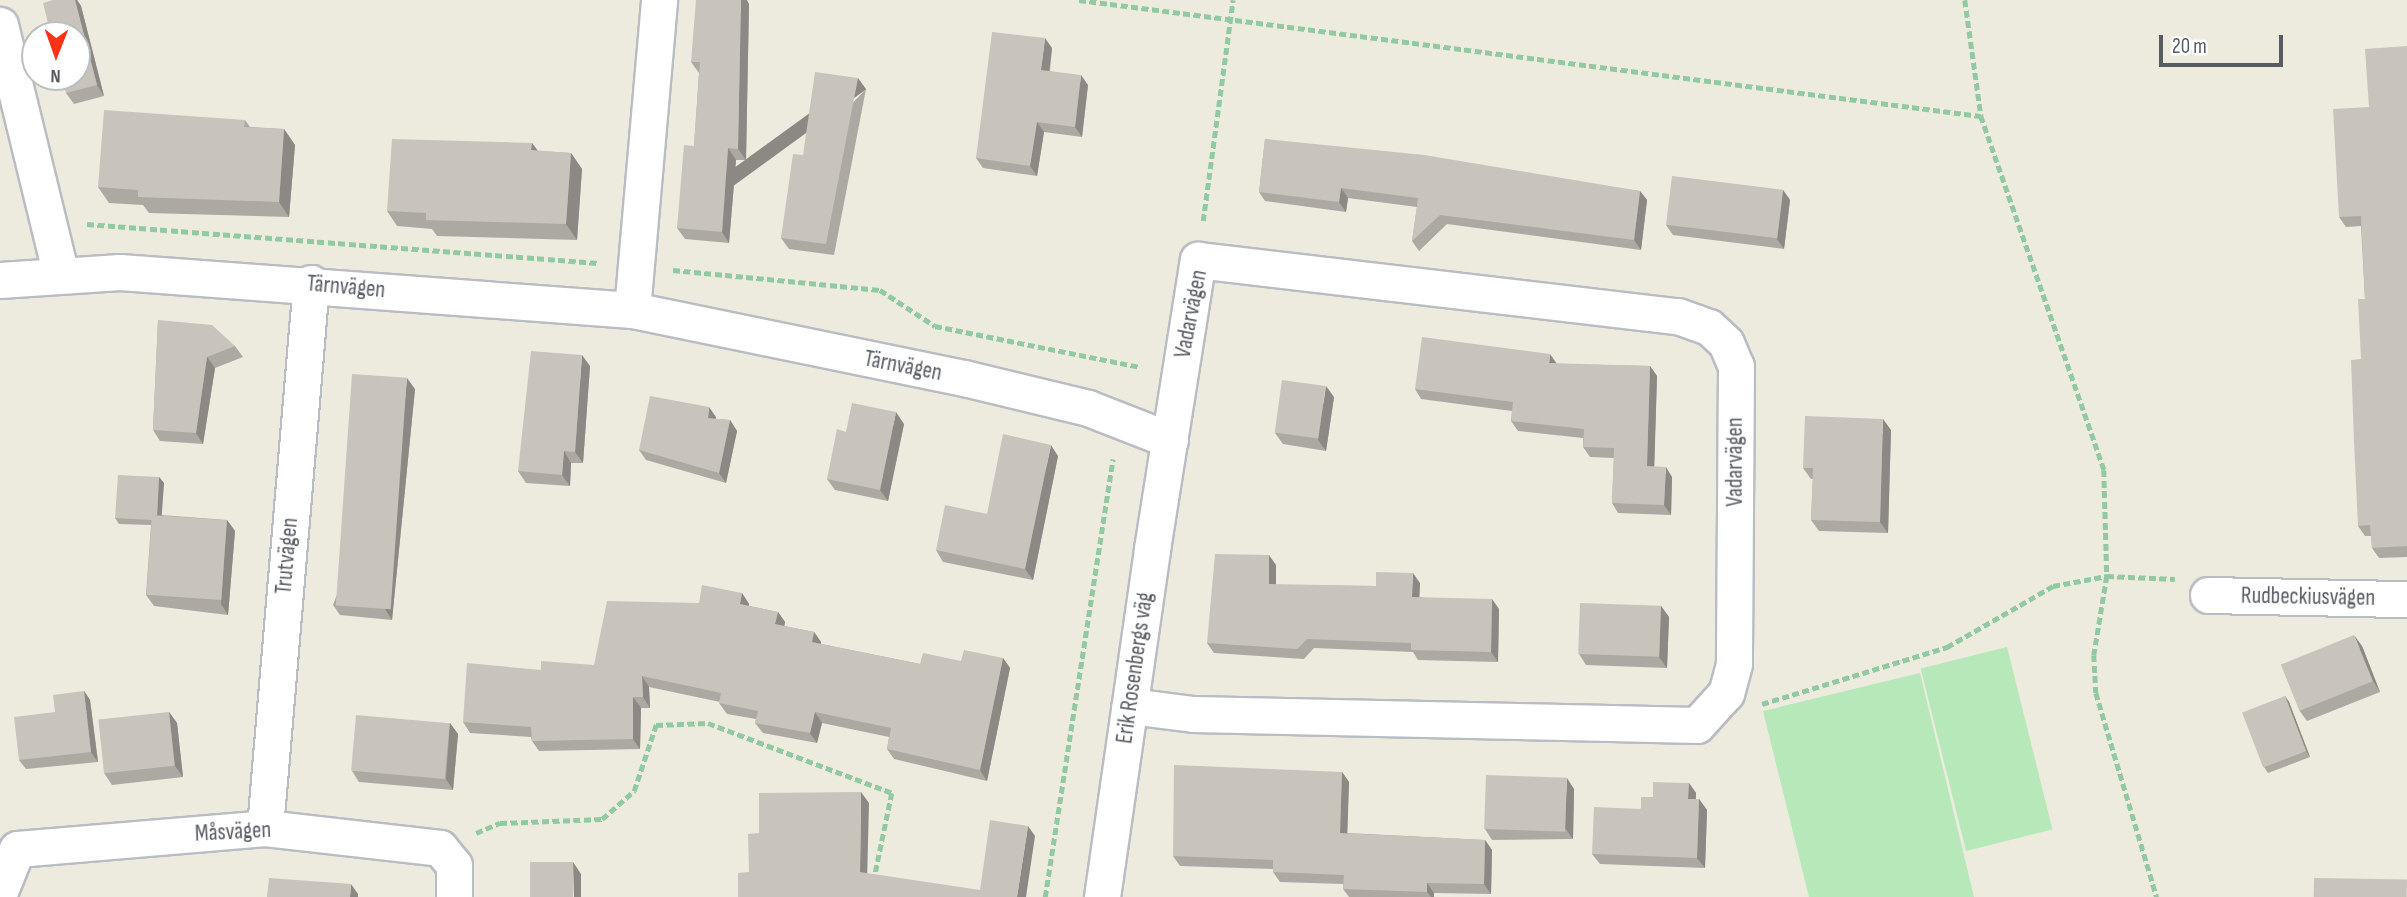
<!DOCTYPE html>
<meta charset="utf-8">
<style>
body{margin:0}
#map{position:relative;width:2407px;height:897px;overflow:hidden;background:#edebde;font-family:"Sofia Sans Condensed",sans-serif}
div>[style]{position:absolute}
.green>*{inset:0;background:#b7e8ba;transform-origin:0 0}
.path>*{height:4.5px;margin-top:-2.25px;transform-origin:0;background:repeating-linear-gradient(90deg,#90c9a2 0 7px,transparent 0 10.5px)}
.roads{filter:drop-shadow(2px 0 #babcc3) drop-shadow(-2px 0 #babcc3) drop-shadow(0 2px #babcc3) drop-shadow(0 -2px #babcc3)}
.minor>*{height:35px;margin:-17.5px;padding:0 17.5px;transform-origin:17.5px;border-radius:17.5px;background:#fff}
.wall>*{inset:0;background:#aca9a2}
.shaded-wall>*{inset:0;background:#8c8984;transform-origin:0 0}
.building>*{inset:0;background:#c8c4bc;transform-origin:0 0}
span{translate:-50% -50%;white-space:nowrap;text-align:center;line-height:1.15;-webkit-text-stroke:5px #fff;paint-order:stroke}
.street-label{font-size:23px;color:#585c62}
.north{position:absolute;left:21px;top:21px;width:70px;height:70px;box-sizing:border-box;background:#fff;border:2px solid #bcbec0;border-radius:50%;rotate:181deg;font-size:19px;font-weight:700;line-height:28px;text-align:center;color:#585c62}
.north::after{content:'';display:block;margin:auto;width:24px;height:32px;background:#fc3216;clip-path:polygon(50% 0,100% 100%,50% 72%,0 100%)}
.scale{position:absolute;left:2159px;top:35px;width:124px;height:32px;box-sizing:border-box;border:4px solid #585c62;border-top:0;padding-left:9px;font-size:21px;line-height:24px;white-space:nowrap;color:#585c62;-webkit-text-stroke:5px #fff;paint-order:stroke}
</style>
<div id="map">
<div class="green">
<i style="left:2007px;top:647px;width:188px;height:89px;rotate:76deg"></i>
<i style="clip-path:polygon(1920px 673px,1974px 897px,1809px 897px,1763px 711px)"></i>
</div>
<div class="path">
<i style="left:1079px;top:0;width:909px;rotate:7.33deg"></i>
<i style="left:1965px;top:0;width:117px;rotate:82.1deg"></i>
<i style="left:1981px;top:116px;width:375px;rotate:70.8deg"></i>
<i style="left:2104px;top:470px;width:106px;rotate:88.4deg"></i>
<i style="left:2107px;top:576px;width:80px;rotate:99.3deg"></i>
<i style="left:2094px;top:655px;width:38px;rotate:87deg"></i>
<i style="left:2096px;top:693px;width:213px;rotate:73.4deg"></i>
<i style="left:1203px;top:221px;width:223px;rotate:-82.3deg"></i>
<i style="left:87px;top:224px;width:512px;rotate:4.36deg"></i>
<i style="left:673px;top:270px;width:208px;rotate:5.5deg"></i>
<i style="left:880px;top:290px;width:66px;rotate:33.2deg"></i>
<i style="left:935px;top:326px;width:210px;rotate:11.3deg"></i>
<i style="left:1762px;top:704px;width:194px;rotate:-17.1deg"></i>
<i style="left:1947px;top:647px;width:122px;rotate:-29.9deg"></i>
<i style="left:2053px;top:586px;width:55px;rotate:-10.5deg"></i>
<i style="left:2107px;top:576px;width:68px;rotate:2.5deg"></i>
<i style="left:476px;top:833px;width:26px;rotate:-23deg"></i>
<i style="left:500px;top:823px;width:102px;rotate:-2.2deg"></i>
<i style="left:602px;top:819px;width:43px;rotate:-41.2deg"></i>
<i style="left:634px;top:791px;width:70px;rotate:-71.6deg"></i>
<i style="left:656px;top:725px;width:52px;rotate:-2.2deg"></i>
<i style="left:708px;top:723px;width:197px;rotate:20.8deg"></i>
<i style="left:892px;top:793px;width:89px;rotate:101.7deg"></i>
<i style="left:1045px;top:897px;width:443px;rotate:-81.2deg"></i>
</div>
<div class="roads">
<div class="minor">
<i style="left:0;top:25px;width:254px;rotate:76.3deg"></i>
<i style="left:0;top:280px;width:120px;rotate:-3.8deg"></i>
<i style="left:120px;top:272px;width:513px;rotate:4.24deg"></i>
<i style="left:632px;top:310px;width:339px;rotate:11.6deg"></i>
<i style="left:964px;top:378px;width:128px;rotate:13.6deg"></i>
<i style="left:1088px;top:408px;width:88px;rotate:21.3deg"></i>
<i style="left:632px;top:310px;width:311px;rotate:-85deg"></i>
<i style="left:2208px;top:595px;width:199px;rotate:1.2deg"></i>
<i style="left:265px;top:828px;width:547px;rotate:-85.18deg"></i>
<i style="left:0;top:891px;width:45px;rotate:-68deg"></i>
<i style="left:17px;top:849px;width:249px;rotate:-4.8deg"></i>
<i style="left:265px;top:828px;width:176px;rotate:6.5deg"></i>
<i style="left:440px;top:848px;width:22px;rotate:51deg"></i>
<i style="left:454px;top:865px;width:32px;rotate:90deg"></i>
<i style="left:1102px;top:897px;width:352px;rotate:-81.8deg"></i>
<i style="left:1152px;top:549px;width:293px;rotate:-81deg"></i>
<i style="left:1198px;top:260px;width:483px;rotate:6.7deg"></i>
<i style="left:1678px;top:316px;width:33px;rotate:20deg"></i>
<i style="left:1709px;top:327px;width:23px;rotate:43deg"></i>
<i style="left:1726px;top:343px;width:25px;rotate:67deg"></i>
<i style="left:1736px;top:366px;width:298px;rotate:90.4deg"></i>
<i style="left:1734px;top:664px;width:30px;rotate:105deg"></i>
<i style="left:1726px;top:693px;width:43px;rotate:132.2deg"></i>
<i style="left:1697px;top:725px;width:504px;rotate:-178.75deg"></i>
<i style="left:1193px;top:714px;width:64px;rotate:-172.8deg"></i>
</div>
</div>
<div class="wall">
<i style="clip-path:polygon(53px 0,77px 0,81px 6px,104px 96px,74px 104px,66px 93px)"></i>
<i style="clip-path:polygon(749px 4px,746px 160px,736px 160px,729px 243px,685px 239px,677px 228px,694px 146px,699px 73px,691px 62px)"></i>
<i style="clip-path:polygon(2407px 46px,2407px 557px,2379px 558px,2372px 548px,2371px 536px,2365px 536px,2358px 526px,2361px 359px,2365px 299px,2361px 226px,2346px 227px,2339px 217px,2369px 107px)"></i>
<i style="clip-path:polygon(1052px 48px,1050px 71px,1088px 85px,1082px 137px,1044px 132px,1037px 176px,983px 168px,976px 158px)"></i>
<i style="clip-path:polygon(866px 89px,834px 255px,789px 249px,781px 238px,803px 155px)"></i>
<i style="clip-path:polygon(245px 120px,250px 127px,284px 129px,295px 145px,289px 217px,149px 213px,143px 205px,109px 203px,98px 187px)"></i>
<i style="clip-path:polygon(1265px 139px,1640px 191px,1647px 200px,1641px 250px,1447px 224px,1419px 251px,1412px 241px,1417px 207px,1348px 198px,1346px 212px,1265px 201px,1259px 192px)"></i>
<i style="clip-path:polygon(532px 143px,538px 151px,571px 153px,582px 169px,577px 240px,437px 236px,432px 229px,397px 226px,387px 211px)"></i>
<i style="clip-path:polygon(1783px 190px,1790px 200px,1784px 249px,1673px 235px,1666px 225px)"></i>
<i style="clip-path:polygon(158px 320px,235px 346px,243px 357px,215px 368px,203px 444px,160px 441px,153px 430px)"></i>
<i style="clip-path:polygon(1557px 364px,1650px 366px,1657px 376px,1654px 467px,1672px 477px,1671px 515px,1618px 513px,1612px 503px,1614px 458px,1590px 457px,1583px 447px,1583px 438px,1518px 431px,1511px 421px,1512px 411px,1421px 399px,1415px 389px)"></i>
<i style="clip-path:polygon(590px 366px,583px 463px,571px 463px,570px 486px,526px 483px,518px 471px)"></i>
<i style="clip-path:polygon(415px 389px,392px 620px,340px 615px,333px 605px)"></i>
<i style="clip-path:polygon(1334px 397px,1326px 451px,1283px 444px,1275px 433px)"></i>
<i style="clip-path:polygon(716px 417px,716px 419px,730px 420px,737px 431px,726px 483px,646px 460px,639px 450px)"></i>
<i style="clip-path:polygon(904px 424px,888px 501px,835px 490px,827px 479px,846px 432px)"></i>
<i style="clip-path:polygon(1891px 430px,1888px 533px,1819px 531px,1811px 520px,1813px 479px,1811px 479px,1803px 468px)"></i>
<i style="clip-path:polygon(1058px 456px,1033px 580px,943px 562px,936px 550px,987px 514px)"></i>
<i style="clip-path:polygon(159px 477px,164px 483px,161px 515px,227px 520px,235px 531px,228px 615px,154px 606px,146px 595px,151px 525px,119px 524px,115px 518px)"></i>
<i style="clip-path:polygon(1276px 565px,1276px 585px,1376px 586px,1420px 583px,1419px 597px,1499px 609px,1498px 662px,1418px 660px,1413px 652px,1314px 648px,1304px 659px,1214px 653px,1207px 643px)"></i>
<i style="clip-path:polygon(742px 593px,749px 604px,749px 606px,778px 612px,785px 622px,784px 626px,814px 632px,821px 642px,821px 644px,920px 664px,1003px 658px,1010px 668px,987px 781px,894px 759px,887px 749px,889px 737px,822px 723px,817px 743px,763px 733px,755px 723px,756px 719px,727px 714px,719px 703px,720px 702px,649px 687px,650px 708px,641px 708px,640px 749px,539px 751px,532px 741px,531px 737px,470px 733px,463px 722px,541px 670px,594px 665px,699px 603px)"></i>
<i style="clip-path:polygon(1661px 606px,1669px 617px,1667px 668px,1586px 665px,1579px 654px)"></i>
<i style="clip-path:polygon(2362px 646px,2380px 692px,2307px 721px,2299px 710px)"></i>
<i style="clip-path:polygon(84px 691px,90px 700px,98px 762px,26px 769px,19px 760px)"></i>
<i style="clip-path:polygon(2285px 696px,2289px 702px,2310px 757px,2268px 773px,2264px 767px)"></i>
<i style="clip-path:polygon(169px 712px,177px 723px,183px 777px,112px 785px,104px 773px)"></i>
<i style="clip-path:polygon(450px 723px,458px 734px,453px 790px,359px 782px,352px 771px)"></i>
<i style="clip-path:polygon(1342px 772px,1349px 782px,1347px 833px,1485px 840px,1492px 850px,1491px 894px,1434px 893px,1434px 897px,1349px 897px,1343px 889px,1343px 884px,1280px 882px,1273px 872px,1273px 869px,1180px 866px,1173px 856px)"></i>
<i style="clip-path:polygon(1689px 783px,1696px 793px,1696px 799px,1699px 799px,1707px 810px,1705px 868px,1600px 864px,1592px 854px,1653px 797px)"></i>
<i style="clip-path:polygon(1574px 789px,1573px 839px,1492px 840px,1485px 829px)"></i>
</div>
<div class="shaded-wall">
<i style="clip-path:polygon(75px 0,77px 0,81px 6px,104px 96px,97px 85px)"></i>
<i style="clip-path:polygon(741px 0,747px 0,749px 4px,746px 160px,738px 149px)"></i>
<i style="clip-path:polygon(1045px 38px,1052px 48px,1048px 80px,1041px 70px)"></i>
<i style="clip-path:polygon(1081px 75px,1088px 85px,1082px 137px,1075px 127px)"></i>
<i style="left:858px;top:78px;width:14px;height:169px;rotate:54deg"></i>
<i style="clip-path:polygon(1037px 122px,1044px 132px,1037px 176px,1030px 166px)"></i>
<i style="clip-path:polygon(284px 129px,295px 145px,289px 217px,279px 202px)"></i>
<i style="clip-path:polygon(532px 143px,543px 158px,531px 150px)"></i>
<i style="clip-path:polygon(728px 148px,736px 160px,729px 243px,722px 232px)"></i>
<i style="clip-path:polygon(571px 153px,582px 169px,577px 240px,566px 224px)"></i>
<i style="clip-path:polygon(1341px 188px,1348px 198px,1346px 212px,1339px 202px)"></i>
<i style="clip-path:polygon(1783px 190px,1790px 200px,1784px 249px,1777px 239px)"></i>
<i style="clip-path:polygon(1640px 191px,1647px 200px,1641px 250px,1634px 240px)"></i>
<i style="clip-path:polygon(1550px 354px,1557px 364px,1549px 363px)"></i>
<i style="clip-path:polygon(582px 355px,590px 366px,583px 463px,575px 452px)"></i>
<i style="clip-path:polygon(207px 357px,215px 368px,203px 444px,196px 433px)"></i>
<i style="clip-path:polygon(1650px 366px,1657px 376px,1654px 476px,1647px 466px)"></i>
<i style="clip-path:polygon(407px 378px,415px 389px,392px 620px,385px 609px)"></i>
<i style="clip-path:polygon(1326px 386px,1334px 397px,1326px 451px,1318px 440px)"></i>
<i style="clip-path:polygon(709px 407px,716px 417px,715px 428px,708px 418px)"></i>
<i style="clip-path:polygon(896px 412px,904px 424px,888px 501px,880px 490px)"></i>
<i style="clip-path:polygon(1883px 419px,1891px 430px,1888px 533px,1880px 522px)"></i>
<i style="clip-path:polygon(730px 420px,737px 431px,726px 483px,719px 473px)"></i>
<i style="clip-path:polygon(1051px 445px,1058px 456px,1033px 580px,1025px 569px)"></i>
<i style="clip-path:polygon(564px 451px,571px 463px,570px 486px,562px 475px)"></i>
<i style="clip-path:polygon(1666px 467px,1672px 477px,1671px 515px,1664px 505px)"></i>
<i style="clip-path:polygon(159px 477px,164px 483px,161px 526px,157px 520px)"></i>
<i style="clip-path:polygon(227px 520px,235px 531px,228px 615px,221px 604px)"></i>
<i style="clip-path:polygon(1269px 555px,1276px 565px,1276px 594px,1269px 584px)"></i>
<i style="clip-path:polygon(1413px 573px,1420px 583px,1419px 607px,1412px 597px)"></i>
<i style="clip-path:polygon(742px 593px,749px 604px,747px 615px,740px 604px)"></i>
<i style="clip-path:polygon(1492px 599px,1499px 609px,1498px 662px,1491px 652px)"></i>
<i style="clip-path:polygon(1661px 606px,1669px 617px,1667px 668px,1659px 657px)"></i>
<i style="clip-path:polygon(778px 612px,785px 622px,783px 634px,775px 624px)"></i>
<i style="clip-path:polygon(814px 632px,821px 642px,819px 653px,812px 642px)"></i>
<i style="clip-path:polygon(2354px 635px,2362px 646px,2380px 692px,2373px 681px)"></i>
<i style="clip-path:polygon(1003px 658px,1010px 668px,987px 781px,980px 770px)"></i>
<i style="clip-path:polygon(642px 676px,649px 687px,650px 708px,643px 697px)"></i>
<i style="clip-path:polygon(84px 691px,90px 700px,98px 762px,91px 752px)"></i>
<i style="clip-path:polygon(2285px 696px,2289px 702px,2310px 757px,2306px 751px)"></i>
<i style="clip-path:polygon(633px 697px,641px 708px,640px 749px,633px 739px)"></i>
<i style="clip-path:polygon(169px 712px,177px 723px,183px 777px,175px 766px)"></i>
<i style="clip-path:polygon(815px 712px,822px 723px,817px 743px,810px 733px)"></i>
<i style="clip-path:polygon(450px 723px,458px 734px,453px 790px,446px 779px)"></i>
<i style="clip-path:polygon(1342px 772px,1349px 782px,1347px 843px,1340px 833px)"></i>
<i style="clip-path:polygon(1567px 778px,1574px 789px,1573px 839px,1565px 828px)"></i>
<i style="clip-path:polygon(1689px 783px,1696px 793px,1695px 809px,1688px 799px)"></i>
<i style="clip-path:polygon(861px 792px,869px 803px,867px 882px,860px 872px)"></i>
<i style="clip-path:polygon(1699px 799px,1707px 810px,1705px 868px,1697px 858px)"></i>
<i style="clip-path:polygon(1028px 826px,1035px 836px,1026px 897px,1017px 897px)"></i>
<i style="clip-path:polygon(1485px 840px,1492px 850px,1491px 894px,1484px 884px)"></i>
<i style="clip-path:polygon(573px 862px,581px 874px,581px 897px,574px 897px)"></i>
<i style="clip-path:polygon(1427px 883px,1434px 893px,1434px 897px,1431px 897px,1427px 892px)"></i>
<i style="clip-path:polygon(351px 884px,358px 894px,358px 897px,350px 897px)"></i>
</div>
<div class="building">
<i style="clip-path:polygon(53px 0,75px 0,97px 85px,66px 93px,62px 77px,77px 77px,77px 35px,51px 35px,43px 3px)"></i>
<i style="clip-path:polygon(696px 0,741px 0,738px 149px,728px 148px,722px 232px,677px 228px,684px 145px,694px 146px,700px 62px,691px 62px)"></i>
<i style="clip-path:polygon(992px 32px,1045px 38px,1041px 70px,1081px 75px,1075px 127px,1037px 122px,1030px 166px,976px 158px)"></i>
<i style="clip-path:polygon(2407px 46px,2407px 546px,2372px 548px,2370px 525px,2358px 526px,2354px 441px,2351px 360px,2361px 359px,2358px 299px,2365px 299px,2361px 216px,2339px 217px,2333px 109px,2369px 107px,2365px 49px)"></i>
<i style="clip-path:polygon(815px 72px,858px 78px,826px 244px,781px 238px,793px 154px,803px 155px)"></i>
<i style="clip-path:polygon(104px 110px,245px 120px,244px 127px,284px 129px,279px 202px,138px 197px,138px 190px,98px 187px)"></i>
<i style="clip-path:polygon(392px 139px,532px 143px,531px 150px,571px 153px,566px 224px,426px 220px,426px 213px,387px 211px)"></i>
<i style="clip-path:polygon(1265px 139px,1424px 155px,1640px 191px,1634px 240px,1440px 215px,1412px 241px,1418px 198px,1341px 188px,1339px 202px,1259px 192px)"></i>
<i style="left:1672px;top:176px;width:112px;height:49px;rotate:7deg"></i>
<i style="clip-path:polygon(158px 320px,212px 325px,235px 346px,207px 357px,196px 433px,153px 430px)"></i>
<i style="clip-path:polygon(1422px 337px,1550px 354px,1549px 363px,1650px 366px,1647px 466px,1666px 467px,1664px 505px,1612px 503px,1614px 448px,1583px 447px,1584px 429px,1511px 421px,1513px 402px,1415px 389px)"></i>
<i style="clip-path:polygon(531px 351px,582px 355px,575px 452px,564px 451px,562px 475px,518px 471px)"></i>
<i style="left:352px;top:374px;width:55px;height:232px;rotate:4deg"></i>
<i style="left:1282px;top:380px;width:44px;height:53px;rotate:8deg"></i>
<i style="clip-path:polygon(650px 396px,709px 407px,708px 418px,730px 420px,719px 473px,639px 450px)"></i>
<i style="clip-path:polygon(852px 403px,896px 412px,880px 490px,827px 479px,837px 429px,846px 432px)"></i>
<i style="clip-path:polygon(1805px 416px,1883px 419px,1880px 522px,1811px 520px,1813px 468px,1803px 468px)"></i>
<i style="clip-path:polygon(1003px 434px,1051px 445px,1025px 569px,936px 550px,945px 505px,987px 514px)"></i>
<i style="clip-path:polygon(118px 475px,159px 477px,157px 515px,152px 515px,152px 520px,115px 518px)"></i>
<i style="left:152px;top:515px;width:75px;height:80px;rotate:4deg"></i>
<i style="clip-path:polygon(1215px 554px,1269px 555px,1269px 584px,1376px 586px,1376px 572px,1413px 573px,1412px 597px,1492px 599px,1491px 652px,1411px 650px,1411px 643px,1307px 639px,1297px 649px,1207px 643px)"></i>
<i style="clip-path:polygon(702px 585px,742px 593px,740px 604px,778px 612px,775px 624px,814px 632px,812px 642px,920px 664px,923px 653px,961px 661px,964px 650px,1003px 658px,980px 770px,887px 749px,891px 728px,815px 712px,810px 733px,755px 723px,758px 711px,719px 703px,721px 693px,642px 676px,643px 697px,633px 697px,633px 739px,532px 741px,531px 727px,463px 722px,467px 663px,541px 670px,541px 661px,594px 665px,607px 601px,699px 603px)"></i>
<i style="left:1580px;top:603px;width:81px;height:51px;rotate:2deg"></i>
<i style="left:2354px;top:635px;width:50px;height:79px;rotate:68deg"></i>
<i style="clip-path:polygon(84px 691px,91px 752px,19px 760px,14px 717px,55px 712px,53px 695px)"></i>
<i style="left:2285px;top:696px;width:59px;height:46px;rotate:69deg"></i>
<i style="left:169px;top:712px;width:54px;height:71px;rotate:84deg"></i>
<i style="left:356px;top:715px;width:94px;height:56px;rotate:5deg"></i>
<i style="clip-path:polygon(1174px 765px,1342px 772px,1340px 833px,1485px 840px,1484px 884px,1427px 883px,1427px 892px,1343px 889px,1344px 875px,1273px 872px,1273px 860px,1173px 856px)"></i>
<i style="left:1486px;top:775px;width:81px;height:54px;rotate:2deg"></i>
<i style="clip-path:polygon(1653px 782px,1689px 783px,1688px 799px,1699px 799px,1697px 858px,1592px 854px,1594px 807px,1641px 809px,1641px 797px,1653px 797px)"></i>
<i style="clip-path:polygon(861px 792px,860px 872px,980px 890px,990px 820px,1028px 826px,1017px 897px,738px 897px,738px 873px,749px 872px,748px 834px,759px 833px,759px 793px)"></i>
<i style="left:530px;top:862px;width:43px;height:35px"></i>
<i style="clip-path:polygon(269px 878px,351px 884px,350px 897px,267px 897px)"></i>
<i style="left:2314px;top:878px;width:93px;height:19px;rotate:1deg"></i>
</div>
<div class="street-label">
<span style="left:346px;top:287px;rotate:5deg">Tärnvägen</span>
<span style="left:1191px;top:314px;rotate:-79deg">Vadarvägen</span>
<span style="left:903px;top:366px;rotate:11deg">Tärnvägen</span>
<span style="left:1735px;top:462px;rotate:-90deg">Vadarvägen</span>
<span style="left:287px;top:556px;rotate:-85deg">Trutvägen</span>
<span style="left:2308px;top:597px;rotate:1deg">Rudbeckiusvägen</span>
<span style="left:1135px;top:668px;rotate:-82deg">Erik Rosenbergs väg</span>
<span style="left:233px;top:832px;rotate:-3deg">Måsvägen</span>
</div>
<div class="north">N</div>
<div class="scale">20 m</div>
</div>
